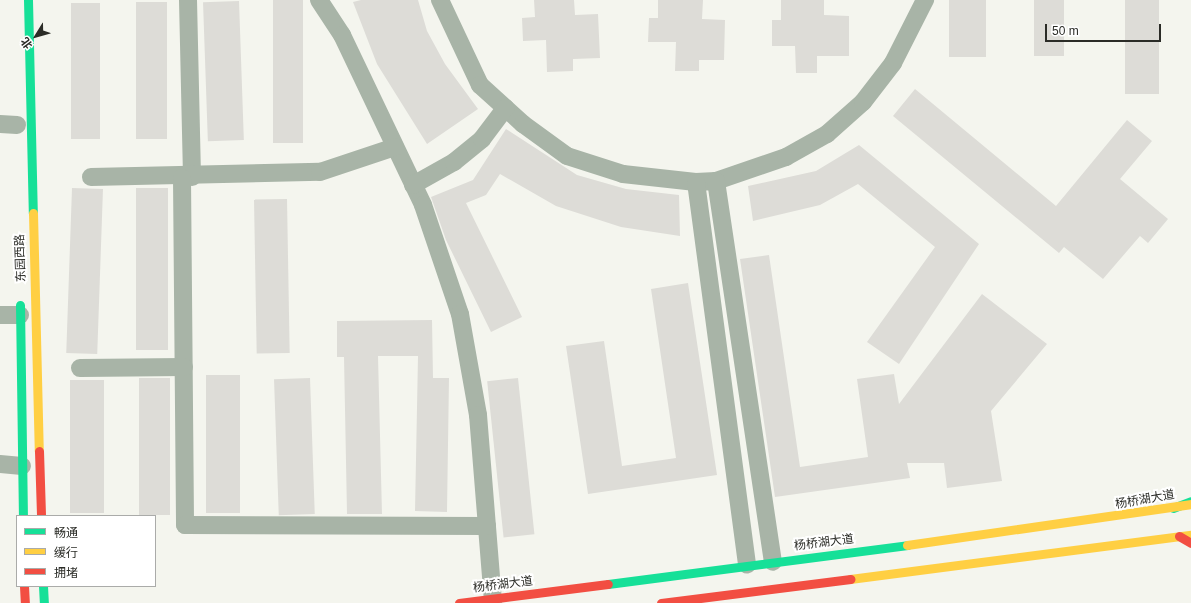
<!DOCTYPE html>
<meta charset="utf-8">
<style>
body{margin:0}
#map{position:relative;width:1191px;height:603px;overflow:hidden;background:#f4f5ee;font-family:Helvetica,"Noto Sans SC",sans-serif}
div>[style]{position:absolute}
.building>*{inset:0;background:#dddcd7;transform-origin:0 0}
.street>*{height:18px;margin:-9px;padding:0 9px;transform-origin:9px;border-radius:9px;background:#a8b4a7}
.fast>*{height:9px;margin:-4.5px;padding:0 4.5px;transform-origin:4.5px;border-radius:4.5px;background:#16e098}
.slow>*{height:9px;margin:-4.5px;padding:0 4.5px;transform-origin:4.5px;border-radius:4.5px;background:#ffcf43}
.jam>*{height:9px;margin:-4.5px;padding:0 4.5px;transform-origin:4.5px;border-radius:4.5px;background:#f24e42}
span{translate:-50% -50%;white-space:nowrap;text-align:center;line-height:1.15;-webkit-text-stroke:4px #fff;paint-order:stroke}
.street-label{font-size:12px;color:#2b2c27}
.legend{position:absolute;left:16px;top:515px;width:140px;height:72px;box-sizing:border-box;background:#fff;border:1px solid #aaaba9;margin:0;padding:5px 7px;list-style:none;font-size:12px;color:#2b2c27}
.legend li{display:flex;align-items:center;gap:8px;height:20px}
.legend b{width:20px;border:1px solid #aaaba9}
.north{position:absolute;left:16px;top:16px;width:40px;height:40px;-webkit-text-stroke:3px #fff;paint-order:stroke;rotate:233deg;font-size:11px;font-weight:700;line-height:16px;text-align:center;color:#2b2c27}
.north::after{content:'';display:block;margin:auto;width:14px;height:18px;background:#2b2c27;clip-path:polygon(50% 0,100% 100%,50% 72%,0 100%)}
.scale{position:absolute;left:1045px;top:24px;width:116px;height:18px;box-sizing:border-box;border:2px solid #2b2c27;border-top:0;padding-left:5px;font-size:12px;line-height:14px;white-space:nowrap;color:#2b2c27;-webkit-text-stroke:3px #fff;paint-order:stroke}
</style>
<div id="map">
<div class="building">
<i style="left:273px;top:0;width:30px;height:143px"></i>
<i style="clip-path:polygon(361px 0,418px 0,427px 31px,445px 64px,478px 109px,427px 144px,377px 64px,353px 2px)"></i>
<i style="clip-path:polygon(534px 0,574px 0,575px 15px,598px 14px,600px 58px,573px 59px,573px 71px,547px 72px,546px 40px,523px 41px,522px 18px,535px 17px)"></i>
<i style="clip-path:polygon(658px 0,703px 0,702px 19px,725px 20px,724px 60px,699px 60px,699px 71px,675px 71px,676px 42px,648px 42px,649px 18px,658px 18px)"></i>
<i style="clip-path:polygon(781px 0,824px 0,824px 15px,849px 16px,849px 56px,817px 56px,817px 73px,796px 73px,795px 46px,772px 46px,772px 20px,781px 20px)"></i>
<i style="left:949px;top:0;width:37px;height:57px"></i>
<i style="left:1034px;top:0;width:30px;height:56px"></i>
<i style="left:1125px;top:0;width:34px;height:94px"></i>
<i style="left:239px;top:1px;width:139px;height:36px;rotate:88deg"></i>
<i style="left:136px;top:2px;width:31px;height:137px"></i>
<i style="left:71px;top:3px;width:29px;height:136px"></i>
<i style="clip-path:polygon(915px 89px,1056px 206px,1127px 120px,1152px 141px,1120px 179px,1168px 219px,1148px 243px,1140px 236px,1103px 279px,1064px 247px,1059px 253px,893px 116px)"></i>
<i style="clip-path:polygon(506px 129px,577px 175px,626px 189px,679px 195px,680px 236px,621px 227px,556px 206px,500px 174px,486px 195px,466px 203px,522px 317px,491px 332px,446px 240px,431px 197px,473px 180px)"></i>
<i style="clip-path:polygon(859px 145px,979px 244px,899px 364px,867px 342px,935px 247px,858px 184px,820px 205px,753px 221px,748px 186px,816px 171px)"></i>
<i style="left:72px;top:188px;width:31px;height:165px;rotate:2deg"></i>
<i style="left:136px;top:188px;width:32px;height:162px"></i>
<i style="left:287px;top:199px;width:154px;height:33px;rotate:89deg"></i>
<i style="clip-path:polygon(769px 255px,800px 467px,868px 457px,857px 379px,894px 374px,899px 404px,982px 294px,1047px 344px,991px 411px,1002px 481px,947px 488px,944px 463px,907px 463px,910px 478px,775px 497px,740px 259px)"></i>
<i style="clip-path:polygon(688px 283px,717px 475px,588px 494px,566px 346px,604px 341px,622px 466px,676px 458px,651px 289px)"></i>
<i style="clip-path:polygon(432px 320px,433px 378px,449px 378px,447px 512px,415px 511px,418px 356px,378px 356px,382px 514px,347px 514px,344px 357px,337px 357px,337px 321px)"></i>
<i style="left:206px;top:375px;width:34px;height:138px"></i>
<i style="left:139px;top:378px;width:31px;height:137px"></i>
<i style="left:310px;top:378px;width:136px;height:36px;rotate:88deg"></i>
<i style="left:518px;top:378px;width:157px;height:31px;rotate:84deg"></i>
<i style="left:70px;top:380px;width:34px;height:133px"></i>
</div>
<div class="street">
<i style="left:188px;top:0;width:177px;rotate:88.7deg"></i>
<i style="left:319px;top:0;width:42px;rotate:56.7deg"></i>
<i style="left:342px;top:35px;width:188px;rotate:64.5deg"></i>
<i style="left:423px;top:205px;width:115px;rotate:71.3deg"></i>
<i style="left:460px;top:314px;width:103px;rotate:79.9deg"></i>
<i style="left:478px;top:415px;width:189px;rotate:85.4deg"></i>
<i style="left:440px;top:0;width:94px;rotate:64.8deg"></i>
<i style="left:480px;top:85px;width:58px;rotate:42.2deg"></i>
<i style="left:523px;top:124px;width:54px;rotate:36deg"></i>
<i style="left:567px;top:156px;width:59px;rotate:17.8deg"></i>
<i style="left:623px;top:174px;width:73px;rotate:6.3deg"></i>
<i style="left:696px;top:182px;width:20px;rotate:-3deg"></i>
<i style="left:716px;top:181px;width:74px;rotate:-18.9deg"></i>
<i style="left:786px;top:157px;width:47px;rotate:-29.3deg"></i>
<i style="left:827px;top:134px;width:48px;rotate:-41.6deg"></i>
<i style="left:863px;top:102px;width:49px;rotate:-52.4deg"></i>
<i style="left:893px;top:63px;width:71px;rotate:-63.1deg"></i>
<i style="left:0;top:124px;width:17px;rotate:3deg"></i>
<i style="left:91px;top:177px;width:229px;rotate:-1.3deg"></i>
<i style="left:320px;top:172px;width:79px;rotate:-18.4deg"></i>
<i style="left:182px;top:178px;width:347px;rotate:89.5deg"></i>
<i style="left:185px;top:525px;width:302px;rotate:0.2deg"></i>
<i style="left:716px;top:181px;width:385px;rotate:81.5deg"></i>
<i style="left:696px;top:182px;width:386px;rotate:82.4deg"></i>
<i style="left:413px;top:185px;width:47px;rotate:-29.3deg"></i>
<i style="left:454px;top:162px;width:36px;rotate:-39deg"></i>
<i style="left:482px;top:139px;width:39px;rotate:-53deg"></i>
<i style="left:0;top:315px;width:20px"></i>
<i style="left:80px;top:368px;width:104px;rotate:-0.6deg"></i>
<i style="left:0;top:464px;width:22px;rotate:5deg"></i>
</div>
<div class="fast">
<i style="left:28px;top:0;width:213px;rotate:88.7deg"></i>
<i style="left:20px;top:305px;width:211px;rotate:89.2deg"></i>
<i style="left:1173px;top:508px;width:19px;rotate:-21deg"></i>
<i style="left:608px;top:584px;width:302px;rotate:-7.4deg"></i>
<i style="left:43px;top:586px;width:17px;rotate:87deg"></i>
</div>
<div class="slow">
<i style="left:33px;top:213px;width:238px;rotate:88.6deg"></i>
<i style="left:907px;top:545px;width:287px;rotate:-8.2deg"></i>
<i style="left:850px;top:579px;width:344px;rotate:-7.4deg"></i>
</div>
<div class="jam">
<i style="left:39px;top:451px;width:65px;rotate:88.2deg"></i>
<i style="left:1179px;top:536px;width:14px;rotate:30deg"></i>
<i style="left:24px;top:586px;width:17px;rotate:87deg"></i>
<i style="left:459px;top:603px;width:150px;rotate:-7.3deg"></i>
<i style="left:661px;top:603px;width:191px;rotate:-7.2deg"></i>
</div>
<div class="street-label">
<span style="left:21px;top:258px;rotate:-92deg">东园西路</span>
<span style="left:1145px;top:500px;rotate:-10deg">杨桥湖大道</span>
<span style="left:824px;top:543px;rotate:-7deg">杨桥湖大道</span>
<span style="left:503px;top:585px;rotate:-7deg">杨桥湖大道</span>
</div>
<ul class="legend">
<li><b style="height:5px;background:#16e098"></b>畅通</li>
<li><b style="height:5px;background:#ffcf43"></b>缓行</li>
<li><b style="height:5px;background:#f24e42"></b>拥堵</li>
</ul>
<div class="north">北</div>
<div class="scale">50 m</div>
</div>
